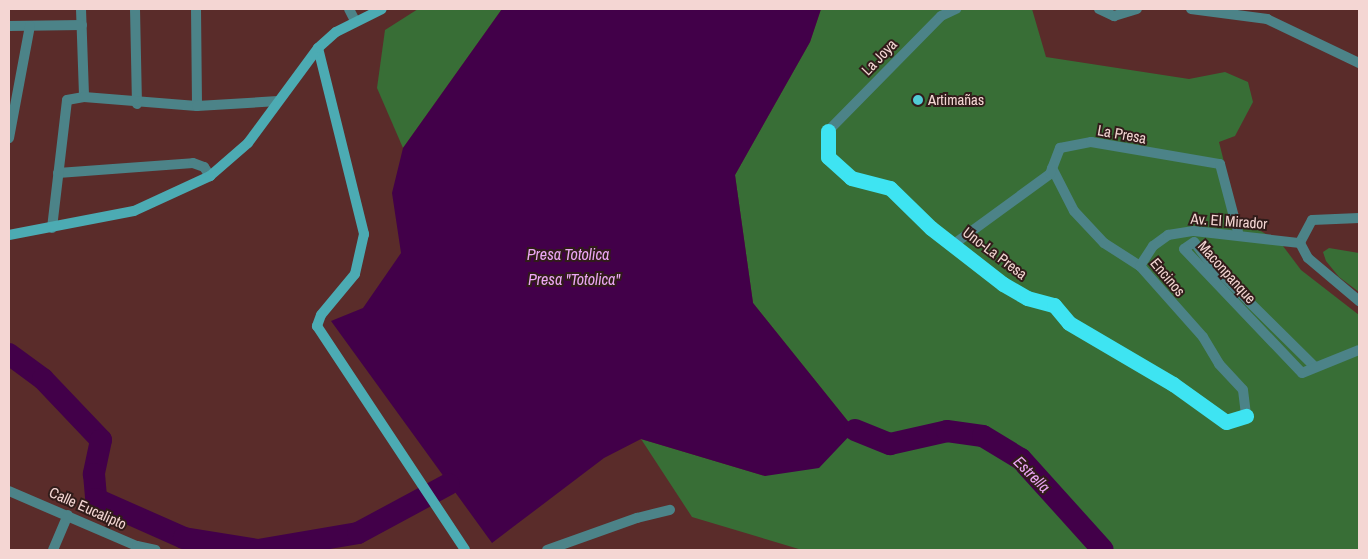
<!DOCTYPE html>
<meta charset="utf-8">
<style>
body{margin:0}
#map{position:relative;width:1368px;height:559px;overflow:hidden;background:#5a2c2a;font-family:"Archivo Narrow",sans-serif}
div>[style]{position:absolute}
.green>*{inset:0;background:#386e36}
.water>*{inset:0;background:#420049}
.river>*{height:22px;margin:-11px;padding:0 11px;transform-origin:11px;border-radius:11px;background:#420049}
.street>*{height:10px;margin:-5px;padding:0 5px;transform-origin:5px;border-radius:5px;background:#4c8388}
.secondary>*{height:10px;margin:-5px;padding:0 5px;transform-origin:5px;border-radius:5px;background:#4cabb3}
.highway>*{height:15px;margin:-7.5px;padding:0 7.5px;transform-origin:7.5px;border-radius:7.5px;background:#3ee4f2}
.dots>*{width:14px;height:14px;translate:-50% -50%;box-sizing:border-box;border:2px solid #311c1a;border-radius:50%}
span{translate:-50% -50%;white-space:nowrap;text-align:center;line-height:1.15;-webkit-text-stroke:4px #311c1a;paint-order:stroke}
.street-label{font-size:15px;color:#f4d6d3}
.poi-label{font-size:15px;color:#f4d6d3}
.left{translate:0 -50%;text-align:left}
.water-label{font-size:16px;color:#eca7f4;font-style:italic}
.frame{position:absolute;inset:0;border:10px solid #f4d6d3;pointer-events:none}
</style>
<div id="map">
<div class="green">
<i style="clip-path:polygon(418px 9px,502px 9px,403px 148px,377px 88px,385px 30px)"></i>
<i style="clip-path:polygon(821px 9px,1032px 9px,1046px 57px,1189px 79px,1225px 72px,1248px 82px,1253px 102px,1235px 136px,1219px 142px,1238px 218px,1280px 242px,1301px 270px,1359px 315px,1359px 550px,802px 550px,692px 517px,641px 439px,765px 476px,855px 430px,753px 303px,735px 175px,810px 42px)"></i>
<i style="clip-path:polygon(1329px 248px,1359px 253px,1359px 292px,1339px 277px,1326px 261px,1323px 252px)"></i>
</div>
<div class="water">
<i style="clip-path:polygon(502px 9px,821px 9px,810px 42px,735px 175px,753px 303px,855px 430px,819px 468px,765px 476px,641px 439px,604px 458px,492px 543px,331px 321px,363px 308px,401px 253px,392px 193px,403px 148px)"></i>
</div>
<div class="river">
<i style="left:9px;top:354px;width:42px;rotate:36.3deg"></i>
<i style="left:43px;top:379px;width:84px;rotate:46.4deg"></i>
<i style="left:101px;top:440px;width:35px;rotate:102deg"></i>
<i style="left:94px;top:474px;width:25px;rotate:85deg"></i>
<i style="left:96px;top:499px;width:96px;rotate:23.9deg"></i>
<i style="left:184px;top:538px;width:75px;rotate:9.2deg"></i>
<i style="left:258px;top:550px;width:101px;rotate:-9.6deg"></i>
<i style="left:358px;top:533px;width:103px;rotate:-28.3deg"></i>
<i style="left:855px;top:430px;width:38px;rotate:22deg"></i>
<i style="left:890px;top:444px;width:58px;rotate:-12.8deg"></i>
<i style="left:947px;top:431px;width:36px;rotate:8deg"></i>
<i style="left:983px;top:436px;width:44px;rotate:31.2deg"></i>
<i style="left:1021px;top:459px;width:122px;rotate:48deg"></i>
</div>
<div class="street">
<i style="left:81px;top:9px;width:88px;rotate:88deg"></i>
<i style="left:135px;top:9px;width:95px;rotate:88.8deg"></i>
<i style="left:196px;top:9px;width:97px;rotate:89.4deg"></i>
<i style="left:349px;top:9px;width:13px;rotate:63deg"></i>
<i style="left:1099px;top:9px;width:17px;rotate:25deg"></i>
<i style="left:1114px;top:16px;width:24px;rotate:-17deg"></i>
<i style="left:1191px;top:9px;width:77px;rotate:7.5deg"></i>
<i style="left:1267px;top:19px;width:102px;rotate:25.6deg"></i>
<i style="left:9px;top:26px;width:73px;rotate:-0.8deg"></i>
<i style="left:828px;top:131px;width:161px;rotate:-45.5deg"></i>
<i style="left:941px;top:16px;width:17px;rotate:-25deg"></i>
<i style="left:9px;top:138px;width:114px;rotate:-79.4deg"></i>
<i style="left:1052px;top:168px;width:48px;rotate:62.9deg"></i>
<i style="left:1074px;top:211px;width:44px;rotate:46.8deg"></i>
<i style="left:1104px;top:243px;width:43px;rotate:32.6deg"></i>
<i style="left:1140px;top:266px;width:95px;rotate:48.4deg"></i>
<i style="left:1203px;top:337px;width:31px;rotate:59deg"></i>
<i style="left:1219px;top:364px;width:35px;rotate:47deg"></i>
<i style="left:1243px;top:390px;width:26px;rotate:83deg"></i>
<i style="left:58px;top:173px;width:135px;rotate:-4.2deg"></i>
<i style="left:193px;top:163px;width:12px;rotate:20deg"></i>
<i style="left:204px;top:167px;width:11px;rotate:56deg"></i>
<i style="left:1359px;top:218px;width:47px;rotate:177.6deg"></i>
<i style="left:1312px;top:220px;width:26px;rotate:118deg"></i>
<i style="left:1300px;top:243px;width:17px;rotate:62deg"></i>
<i style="left:1308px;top:258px;width:67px;rotate:40.1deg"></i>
<i style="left:52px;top:228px;width:129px;rotate:-83.3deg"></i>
<i style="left:67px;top:100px;width:17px;rotate:-10deg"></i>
<i style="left:84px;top:97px;width:113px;rotate:4.6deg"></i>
<i style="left:197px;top:106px;width:81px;rotate:-3.5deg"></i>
<i style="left:954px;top:244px;width:119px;rotate:-36.1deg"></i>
<i style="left:1050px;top:174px;width:28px;rotate:-69deg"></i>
<i style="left:1060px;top:148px;width:32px;rotate:-11deg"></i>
<i style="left:1091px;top:142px;width:131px;rotate:9.7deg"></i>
<i style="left:1220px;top:164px;width:74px;rotate:75.2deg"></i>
<i style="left:1140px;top:266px;width:24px;rotate:-57deg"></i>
<i style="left:1153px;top:246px;width:19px;rotate:-36deg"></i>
<i style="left:1168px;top:235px;width:26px;rotate:-9deg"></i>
<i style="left:1194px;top:231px;width:107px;rotate:6.5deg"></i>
<i style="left:1314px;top:366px;width:146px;rotate:-135.3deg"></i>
<i style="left:1210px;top:263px;width:26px;rotate:-127deg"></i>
<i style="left:1194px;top:242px;width:12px;rotate:145deg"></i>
<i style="left:1184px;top:249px;width:171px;rotate:46.4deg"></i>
<i style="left:1302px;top:373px;width:61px;rotate:-22deg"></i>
<i style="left:9px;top:491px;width:139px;rotate:23.3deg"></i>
<i style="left:137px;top:546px;width:19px;rotate:12deg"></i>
<i style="left:53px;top:550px;width:38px;rotate:-67deg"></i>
<i style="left:547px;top:550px;width:96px;rotate:-19.6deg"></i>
<i style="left:637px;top:518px;width:34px;rotate:-14deg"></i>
</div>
<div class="secondary">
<i style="left:318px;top:48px;width:192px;rotate:76.1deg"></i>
<i style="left:364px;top:234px;width:41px;rotate:102.7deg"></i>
<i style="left:355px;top:274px;width:53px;rotate:129.7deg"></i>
<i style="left:321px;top:315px;width:12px;rotate:110deg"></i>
<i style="left:317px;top:326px;width:268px;rotate:56.5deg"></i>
<i style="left:9px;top:235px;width:127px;rotate:-10.9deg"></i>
<i style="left:134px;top:211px;width:84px;rotate:-24.7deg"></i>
<i style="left:210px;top:176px;width:50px;rotate:-41deg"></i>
<i style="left:248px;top:143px;width:118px;rotate:-53.6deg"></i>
<i style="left:318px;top:48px;width:24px;rotate:-42deg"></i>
<i style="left:336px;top:32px;width:51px;rotate:-26.6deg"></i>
</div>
<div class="highway">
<i style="left:828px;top:131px;width:26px;rotate:90deg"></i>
<i style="left:828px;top:157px;width:31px;rotate:42deg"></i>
<i style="left:851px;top:178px;width:40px;rotate:14.4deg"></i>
<i style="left:890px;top:188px;width:57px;rotate:44.3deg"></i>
<i style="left:931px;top:228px;width:91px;rotate:37.9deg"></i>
<i style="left:1003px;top:284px;width:28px;rotate:30deg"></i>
<i style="left:1027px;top:298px;width:28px;rotate:15deg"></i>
<i style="left:1054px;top:305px;width:23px;rotate:50deg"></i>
<i style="left:1069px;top:323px;width:121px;rotate:30.4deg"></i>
<i style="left:1173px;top:384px;width:65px;rotate:35.6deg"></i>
<i style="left:1226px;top:422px;width:21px;rotate:-17deg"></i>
</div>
<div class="dots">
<i style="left:918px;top:100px;background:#52ccd6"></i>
</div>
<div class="street-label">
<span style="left:879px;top:57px;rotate:-46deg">La Joya</span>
<span style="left:1122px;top:134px;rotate:10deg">La Presa</span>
<span style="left:1229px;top:221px;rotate:4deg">Av. El Mirador</span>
<span style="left:995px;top:253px;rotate:37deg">Uno-La Presa</span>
<span style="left:1227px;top:272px;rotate:48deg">Maconpanque</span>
<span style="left:1168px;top:277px;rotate:50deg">Encinos</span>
<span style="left:88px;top:508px;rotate:24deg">Calle Eucalipto</span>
</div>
<div class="poi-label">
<span class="left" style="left:928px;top:100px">Artimañas</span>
</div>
<div class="water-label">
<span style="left:568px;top:254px">Presa Totolica</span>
<span style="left:574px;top:279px">Presa "Totolica"</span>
<span style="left:1032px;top:474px;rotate:45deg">Estrella</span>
</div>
<div class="frame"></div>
</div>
